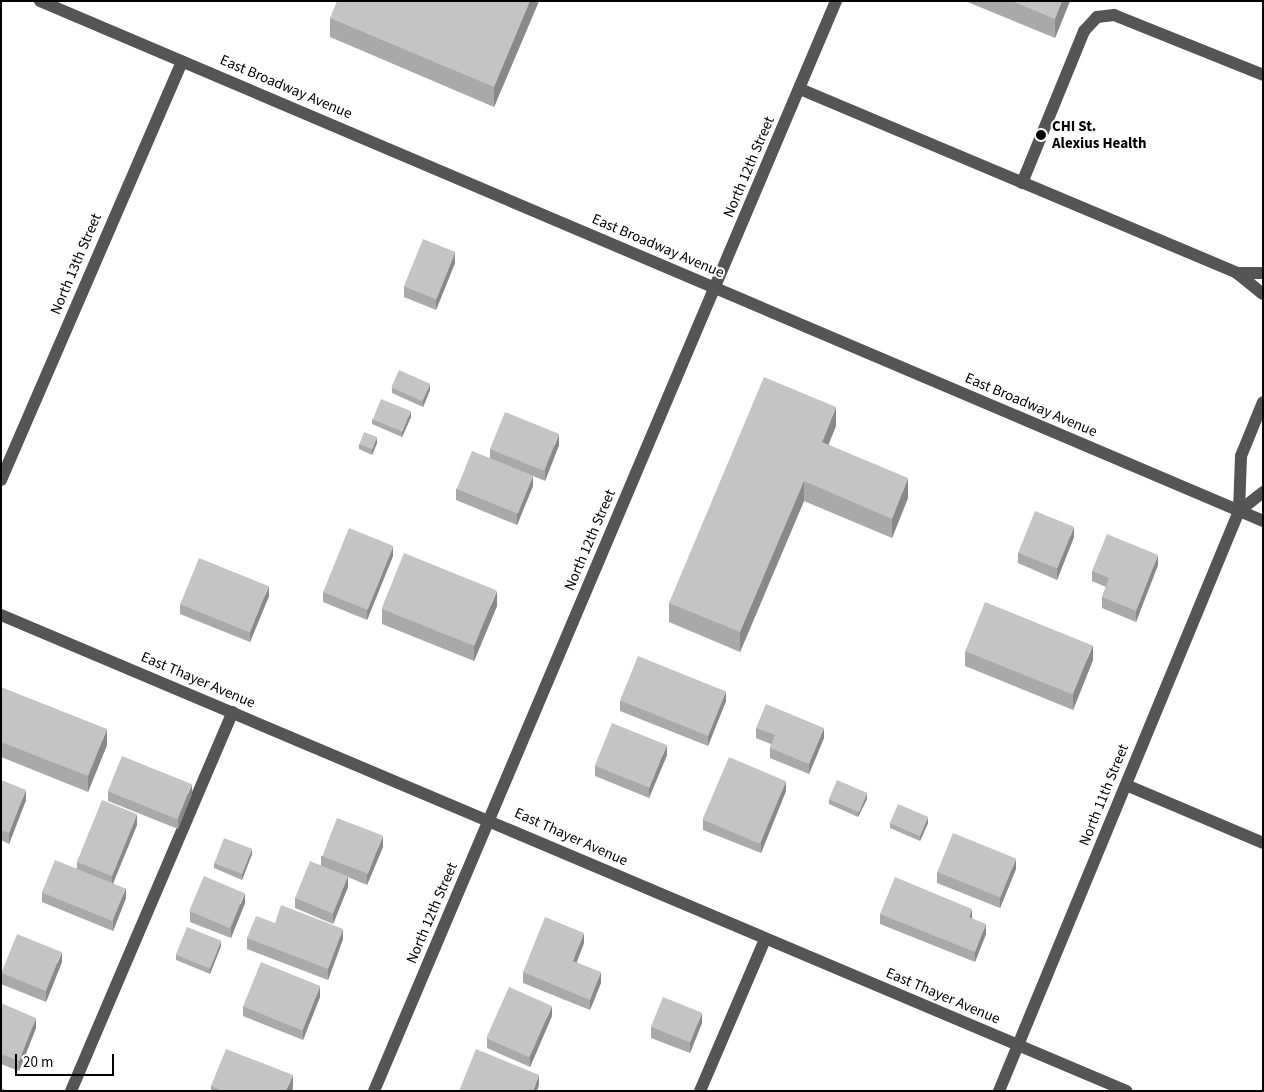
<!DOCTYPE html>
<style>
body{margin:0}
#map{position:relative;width:1264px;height:1092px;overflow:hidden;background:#fff;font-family:"Source Sans 3",sans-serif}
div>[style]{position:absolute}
.minor>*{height:12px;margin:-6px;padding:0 6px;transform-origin:6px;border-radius:6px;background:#555}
.wall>*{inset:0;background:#a9a9a9;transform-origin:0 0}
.shaded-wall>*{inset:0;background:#898989}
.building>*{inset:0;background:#c4c4c4;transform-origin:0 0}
.dots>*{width:14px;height:14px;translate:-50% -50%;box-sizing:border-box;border:2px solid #fff;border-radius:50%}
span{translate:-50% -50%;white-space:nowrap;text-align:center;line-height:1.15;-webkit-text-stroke:4px #fff;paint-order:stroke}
.street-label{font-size:15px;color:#000}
.poi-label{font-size:15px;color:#000;font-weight:700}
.left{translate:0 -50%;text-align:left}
.frame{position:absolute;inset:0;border:2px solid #000;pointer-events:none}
.scale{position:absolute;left:15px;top:1054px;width:99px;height:22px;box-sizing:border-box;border:2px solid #000;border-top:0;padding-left:6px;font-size:15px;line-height:18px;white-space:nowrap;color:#000;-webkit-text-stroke:4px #fff;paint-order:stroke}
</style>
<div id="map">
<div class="minor">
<i style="left:40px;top:1px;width:1329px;rotate:23.03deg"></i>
<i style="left:800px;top:89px;width:474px;rotate:22.8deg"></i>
<i style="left:1237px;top:273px;width:33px;rotate:39deg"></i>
<i style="left:1022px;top:183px;width:164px;rotate:-67.8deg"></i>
<i style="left:1084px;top:31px;width:19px;rotate:-47deg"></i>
<i style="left:1097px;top:17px;width:17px;rotate:-7deg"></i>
<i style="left:1114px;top:15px;width:161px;rotate:21.9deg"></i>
<i style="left:1237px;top:273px;width:26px"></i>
<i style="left:1px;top:480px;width:456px;rotate:-66.6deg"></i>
<i style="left:1239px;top:511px;width:31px;rotate:-38deg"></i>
<i style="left:1px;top:615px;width:1222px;rotate:22.92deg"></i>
<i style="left:1126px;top:785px;width:149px;rotate:22.9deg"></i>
<i style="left:71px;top:1091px;width:412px;rotate:-66.9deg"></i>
<i style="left:374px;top:1091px;width:1184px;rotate:-67.03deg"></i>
<i style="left:700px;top:1091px;width:165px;rotate:-66.8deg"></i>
<i style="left:999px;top:1091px;width:628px;rotate:-67.52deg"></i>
<i style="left:1239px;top:511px;width:55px;rotate:-87.9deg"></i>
<i style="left:1241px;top:456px;width:58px;rotate:-67.8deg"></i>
</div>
<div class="wall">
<i style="clip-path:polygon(539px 1px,494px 107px,330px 37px,330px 18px)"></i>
<i style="clip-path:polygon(965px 1px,1070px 1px,1055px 38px)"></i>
<i style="clip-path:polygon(455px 263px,436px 310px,404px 297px,404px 286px)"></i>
<i style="clip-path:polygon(392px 388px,430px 390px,423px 407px,392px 393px)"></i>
<i style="clip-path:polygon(411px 417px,402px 437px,372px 424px,372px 419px)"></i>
<i style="clip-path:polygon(836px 426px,828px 444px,908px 498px,892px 538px,804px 501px,740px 652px,669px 622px,669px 603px)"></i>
<i style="clip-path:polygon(377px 443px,372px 455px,359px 449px,359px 444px)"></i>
<i style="clip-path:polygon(559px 445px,545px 481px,533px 476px,533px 486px,517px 525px,456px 500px,456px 489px,490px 459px,490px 449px)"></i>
<i style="clip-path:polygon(1074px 537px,1057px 580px,1018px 563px,1018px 553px)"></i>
<i style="clip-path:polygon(393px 556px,367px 620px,323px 602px,323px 592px)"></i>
<i style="clip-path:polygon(1158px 565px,1136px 622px,1102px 608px,1102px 597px,1106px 587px,1092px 581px,1092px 571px)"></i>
<i style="clip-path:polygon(269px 596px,250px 642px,180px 614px,180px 604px)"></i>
<i style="clip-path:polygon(497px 606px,474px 661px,382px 624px,382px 609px)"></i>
<i style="clip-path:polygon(965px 651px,1093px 660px,1073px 710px,965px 666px)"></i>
<i style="clip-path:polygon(1px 687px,107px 745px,88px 792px,1px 757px)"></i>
<i style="clip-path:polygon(620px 701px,726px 701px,708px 746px,620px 711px)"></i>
<i style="clip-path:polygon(756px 728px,824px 738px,809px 774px,770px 758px,770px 748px,771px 744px,756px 738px)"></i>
<i style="clip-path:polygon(667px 755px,649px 798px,595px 776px,595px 766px)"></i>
<i style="clip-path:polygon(1px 780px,26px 800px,9px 844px,1px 840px)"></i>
<i style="clip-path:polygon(108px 791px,192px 794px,178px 829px,108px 801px)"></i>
<i style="clip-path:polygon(786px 791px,761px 853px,703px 830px,703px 820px)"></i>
<i style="clip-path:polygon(829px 799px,867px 799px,858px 817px,829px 804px)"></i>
<i style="clip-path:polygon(890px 823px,928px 823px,920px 841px,890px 828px)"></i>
<i style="clip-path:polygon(137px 825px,113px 883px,126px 898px,113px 931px,42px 902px,42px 892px,77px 868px,77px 862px)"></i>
<i style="clip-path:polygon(383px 847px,367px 885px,348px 877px,348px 887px,333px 924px,295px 908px,295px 898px,321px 865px,321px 856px)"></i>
<i style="clip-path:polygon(252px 854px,242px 880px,214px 868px,214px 863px)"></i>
<i style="clip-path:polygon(1016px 869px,1000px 908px,937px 883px,937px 872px)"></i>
<i style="clip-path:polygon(245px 903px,231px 938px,190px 922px,190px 911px)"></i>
<i style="clip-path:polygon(880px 914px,972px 918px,986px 934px,975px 962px,880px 924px)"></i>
<i style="clip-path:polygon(275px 923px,343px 939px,328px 980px,247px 949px,247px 938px)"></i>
<i style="clip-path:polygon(584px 943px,577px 962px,601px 983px,590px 1010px,523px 983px,523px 972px)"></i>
<i style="clip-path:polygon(221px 946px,210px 974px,176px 960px,176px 955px)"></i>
<i style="clip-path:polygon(62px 962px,46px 1002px,1px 984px,1px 973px)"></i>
<i style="clip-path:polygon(320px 997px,303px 1040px,243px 1016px,243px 1006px)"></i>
<i style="clip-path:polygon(1px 1003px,36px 1028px,19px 1071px,1px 1064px)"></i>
<i style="clip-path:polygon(552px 1016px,530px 1067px,487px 1048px,487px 1038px)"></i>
<i style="clip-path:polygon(702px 1023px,690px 1053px,651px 1038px,651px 1027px)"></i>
<i style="left:211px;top:1086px;width:82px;height:5px"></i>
</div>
<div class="shaded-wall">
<i style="clip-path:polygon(530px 1px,539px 1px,494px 107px,494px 87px)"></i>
<i style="clip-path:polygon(1062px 1px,1070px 1px,1055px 38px,1055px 19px)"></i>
<i style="clip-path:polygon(455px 252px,455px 263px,436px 310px,436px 299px)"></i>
<i style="clip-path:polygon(430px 384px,430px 390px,423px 407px,423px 401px)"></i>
<i style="clip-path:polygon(836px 407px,836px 426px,822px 461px,822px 442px)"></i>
<i style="clip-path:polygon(411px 411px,411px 417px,402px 437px,402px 432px)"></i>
<i style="clip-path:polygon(559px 434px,559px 445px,545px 481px,545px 470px)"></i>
<i style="clip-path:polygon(377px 437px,377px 443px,372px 455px,372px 449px)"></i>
<i style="clip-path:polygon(533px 476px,533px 486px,517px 525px,517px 514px)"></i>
<i style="clip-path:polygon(908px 478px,908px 498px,892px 538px,892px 519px)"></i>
<i style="clip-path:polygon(804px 481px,804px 501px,740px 652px,740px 632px)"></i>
<i style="clip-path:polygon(1074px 527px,1074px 537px,1057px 580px,1057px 569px)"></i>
<i style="clip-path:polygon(393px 546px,393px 556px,367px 620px,367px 610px)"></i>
<i style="clip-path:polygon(1158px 555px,1158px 565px,1136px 622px,1136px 611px)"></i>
<i style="clip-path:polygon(269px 586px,269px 596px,250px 642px,250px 632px)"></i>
<i style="clip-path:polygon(497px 591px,497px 606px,474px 661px,474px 646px)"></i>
<i style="clip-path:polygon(1093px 645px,1093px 660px,1073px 710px,1073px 694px)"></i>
<i style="clip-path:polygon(726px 691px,726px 701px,708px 746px,708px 736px)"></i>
<i style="clip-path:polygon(824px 728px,824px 738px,809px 774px,809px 764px)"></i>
<i style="clip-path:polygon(107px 729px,107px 745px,88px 792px,88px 776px)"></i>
<i style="clip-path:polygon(667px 745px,667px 755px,649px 798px,649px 788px)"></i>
<i style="clip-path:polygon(786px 781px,786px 791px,761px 853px,761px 843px)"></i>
<i style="clip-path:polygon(192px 784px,192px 794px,178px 829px,178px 819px)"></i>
<i style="clip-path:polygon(26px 790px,26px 800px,9px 844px,9px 833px)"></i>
<i style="clip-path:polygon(867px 793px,867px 799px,858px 817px,858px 811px)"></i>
<i style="clip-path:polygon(137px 814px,137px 825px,112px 886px,112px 876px)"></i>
<i style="clip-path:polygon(928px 817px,928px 823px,920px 841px,920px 835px)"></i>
<i style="clip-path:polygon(383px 836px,383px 847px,367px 885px,367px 875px)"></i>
<i style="clip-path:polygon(252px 849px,252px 854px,242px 880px,242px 874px)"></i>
<i style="clip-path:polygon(1016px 859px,1016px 869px,1000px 908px,1000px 898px)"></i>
<i style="clip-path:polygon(348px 876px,348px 887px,333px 924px,333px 913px)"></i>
<i style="clip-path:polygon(126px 888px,126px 898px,113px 931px,113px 920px)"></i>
<i style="clip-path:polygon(245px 893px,245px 903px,231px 938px,231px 928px)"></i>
<i style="clip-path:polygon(972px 909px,972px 919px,969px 917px)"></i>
<i style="clip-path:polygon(986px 924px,986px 934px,975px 962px,975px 952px)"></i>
<i style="clip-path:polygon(343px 929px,343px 939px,328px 980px,328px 969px)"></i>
<i style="clip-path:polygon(584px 933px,584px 943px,573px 971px,573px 961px)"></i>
<i style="clip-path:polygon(221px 941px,221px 946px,210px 974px,210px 969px)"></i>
<i style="clip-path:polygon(62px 952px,62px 962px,46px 1002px,46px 991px)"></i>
<i style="clip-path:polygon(601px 972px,601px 983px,590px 1010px,590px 1000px)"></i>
<i style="clip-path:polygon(320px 986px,320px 997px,303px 1040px,303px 1030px)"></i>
<i style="clip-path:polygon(552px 1006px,552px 1016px,530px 1067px,530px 1057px)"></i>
<i style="clip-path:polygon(702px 1013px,702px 1023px,690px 1053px,690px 1043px)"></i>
<i style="clip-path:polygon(36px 1018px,36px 1028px,19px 1071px,19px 1061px)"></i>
<i style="clip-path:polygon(293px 1075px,293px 1086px,291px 1091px,286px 1091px)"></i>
<i style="clip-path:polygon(539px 1075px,539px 1085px,537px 1091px,533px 1091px)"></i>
</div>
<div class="building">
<i style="clip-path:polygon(337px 1px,530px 1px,494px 87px,330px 18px)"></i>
<i style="clip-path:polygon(1012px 1px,1062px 1px,1055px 19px)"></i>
<i style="left:423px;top:239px;width:35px;height:51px;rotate:22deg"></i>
<i style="left:399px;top:370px;width:34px;height:19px;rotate:24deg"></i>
<i style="clip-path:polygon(764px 377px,836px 407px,822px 442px,908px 478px,892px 519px,804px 481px,740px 632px,669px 603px)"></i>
<i style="left:381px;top:399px;width:32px;height:22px;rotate:22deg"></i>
<i style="left:505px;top:412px;width:58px;height:40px;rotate:22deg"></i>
<i style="left:364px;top:432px;width:14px;height:13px;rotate:21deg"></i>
<i style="left:472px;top:451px;width:66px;height:41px;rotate:22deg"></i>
<i style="left:1035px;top:511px;width:42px;height:45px;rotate:22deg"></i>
<i style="left:349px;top:528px;width:48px;height:69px;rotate:22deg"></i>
<i style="clip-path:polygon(1107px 534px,1158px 555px,1136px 611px,1102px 597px,1109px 578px,1092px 571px)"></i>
<i style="left:404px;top:553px;width:100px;height:60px;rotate:22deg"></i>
<i style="left:199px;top:558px;width:75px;height:50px;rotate:22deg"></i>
<i style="left:985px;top:602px;width:116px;height:53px;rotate:22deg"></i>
<i style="left:638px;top:656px;width:95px;height:48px;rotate:22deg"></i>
<i style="clip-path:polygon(1px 687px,107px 729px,88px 776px,1px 742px)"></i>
<i style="clip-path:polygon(766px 704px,824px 728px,809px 764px,770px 748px,775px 735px,756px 728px)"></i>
<i style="left:612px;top:723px;width:59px;height:46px;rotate:22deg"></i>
<i style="left:122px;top:756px;width:75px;height:38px;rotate:22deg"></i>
<i style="left:729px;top:757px;width:62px;height:68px;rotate:23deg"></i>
<i style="clip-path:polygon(1px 780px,26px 790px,9px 833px,1px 830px)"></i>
<i style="left:837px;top:780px;width:33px;height:21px;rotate:23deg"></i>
<i style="left:102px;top:800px;width:38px;height:67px;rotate:22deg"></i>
<i style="left:898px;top:804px;width:33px;height:21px;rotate:23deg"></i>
<i style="left:337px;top:818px;width:49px;height:41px;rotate:21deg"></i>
<i style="left:953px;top:833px;width:68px;height:42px;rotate:22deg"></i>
<i style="left:224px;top:838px;width:30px;height:27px;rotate:21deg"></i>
<i style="left:55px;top:860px;width:76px;height:35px;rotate:22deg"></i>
<i style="left:310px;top:861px;width:41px;height:40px;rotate:22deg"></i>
<i style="left:204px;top:876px;width:44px;height:38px;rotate:23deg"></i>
<i style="clip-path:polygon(895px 877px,972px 909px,969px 917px,986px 924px,975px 952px,880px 914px)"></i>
<i style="clip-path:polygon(281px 905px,343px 929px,328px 969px,247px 938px,256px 916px,275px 923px)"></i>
<i style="clip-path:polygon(545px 917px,584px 933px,573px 961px,601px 972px,590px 1000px,523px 972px)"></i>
<i style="left:187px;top:927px;width:37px;height:30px;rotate:22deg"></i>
<i style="left:17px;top:934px;width:48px;height:42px;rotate:22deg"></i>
<i style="left:261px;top:962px;width:64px;height:48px;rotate:22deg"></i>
<i style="left:509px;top:987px;width:47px;height:56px;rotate:24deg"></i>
<i style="left:663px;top:997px;width:42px;height:32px;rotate:22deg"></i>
<i style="clip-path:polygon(1px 1003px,36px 1018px,19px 1061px,1px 1054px)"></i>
<i style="clip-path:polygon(226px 1049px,293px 1075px,286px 1091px,222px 1091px,211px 1086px)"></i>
<i style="clip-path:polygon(476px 1049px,539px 1075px,533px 1091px,459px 1091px)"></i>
<i style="clip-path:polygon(2px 1088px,8px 1091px,1px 1091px)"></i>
</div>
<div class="dots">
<i style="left:1041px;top:135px;background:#000"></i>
</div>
<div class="street-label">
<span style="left:286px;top:87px;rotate:23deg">East Broadway Avenue</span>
<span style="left:749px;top:167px;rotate:-67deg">North 12th Street</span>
<span style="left:658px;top:246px;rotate:23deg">East Broadway Avenue</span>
<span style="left:76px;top:264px;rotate:-67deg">North 13th Street</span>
<span style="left:1031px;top:405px;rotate:23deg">East Broadway Avenue</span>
<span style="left:590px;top:540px;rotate:-67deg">North 12th Street</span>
<span style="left:198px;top:680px;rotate:23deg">East Thayer Avenue</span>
<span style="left:1104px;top:795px;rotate:-68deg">North 11th Street</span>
<span style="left:571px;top:837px;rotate:24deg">East Thayer Avenue</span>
<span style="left:432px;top:913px;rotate:-67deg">North 12th Street</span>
<span style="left:943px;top:996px;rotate:23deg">East Thayer Avenue</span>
</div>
<div class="poi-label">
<span class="left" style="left:1052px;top:135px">CHI St.<br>Alexius Health</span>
</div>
<div class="frame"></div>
<div class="scale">20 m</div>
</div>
